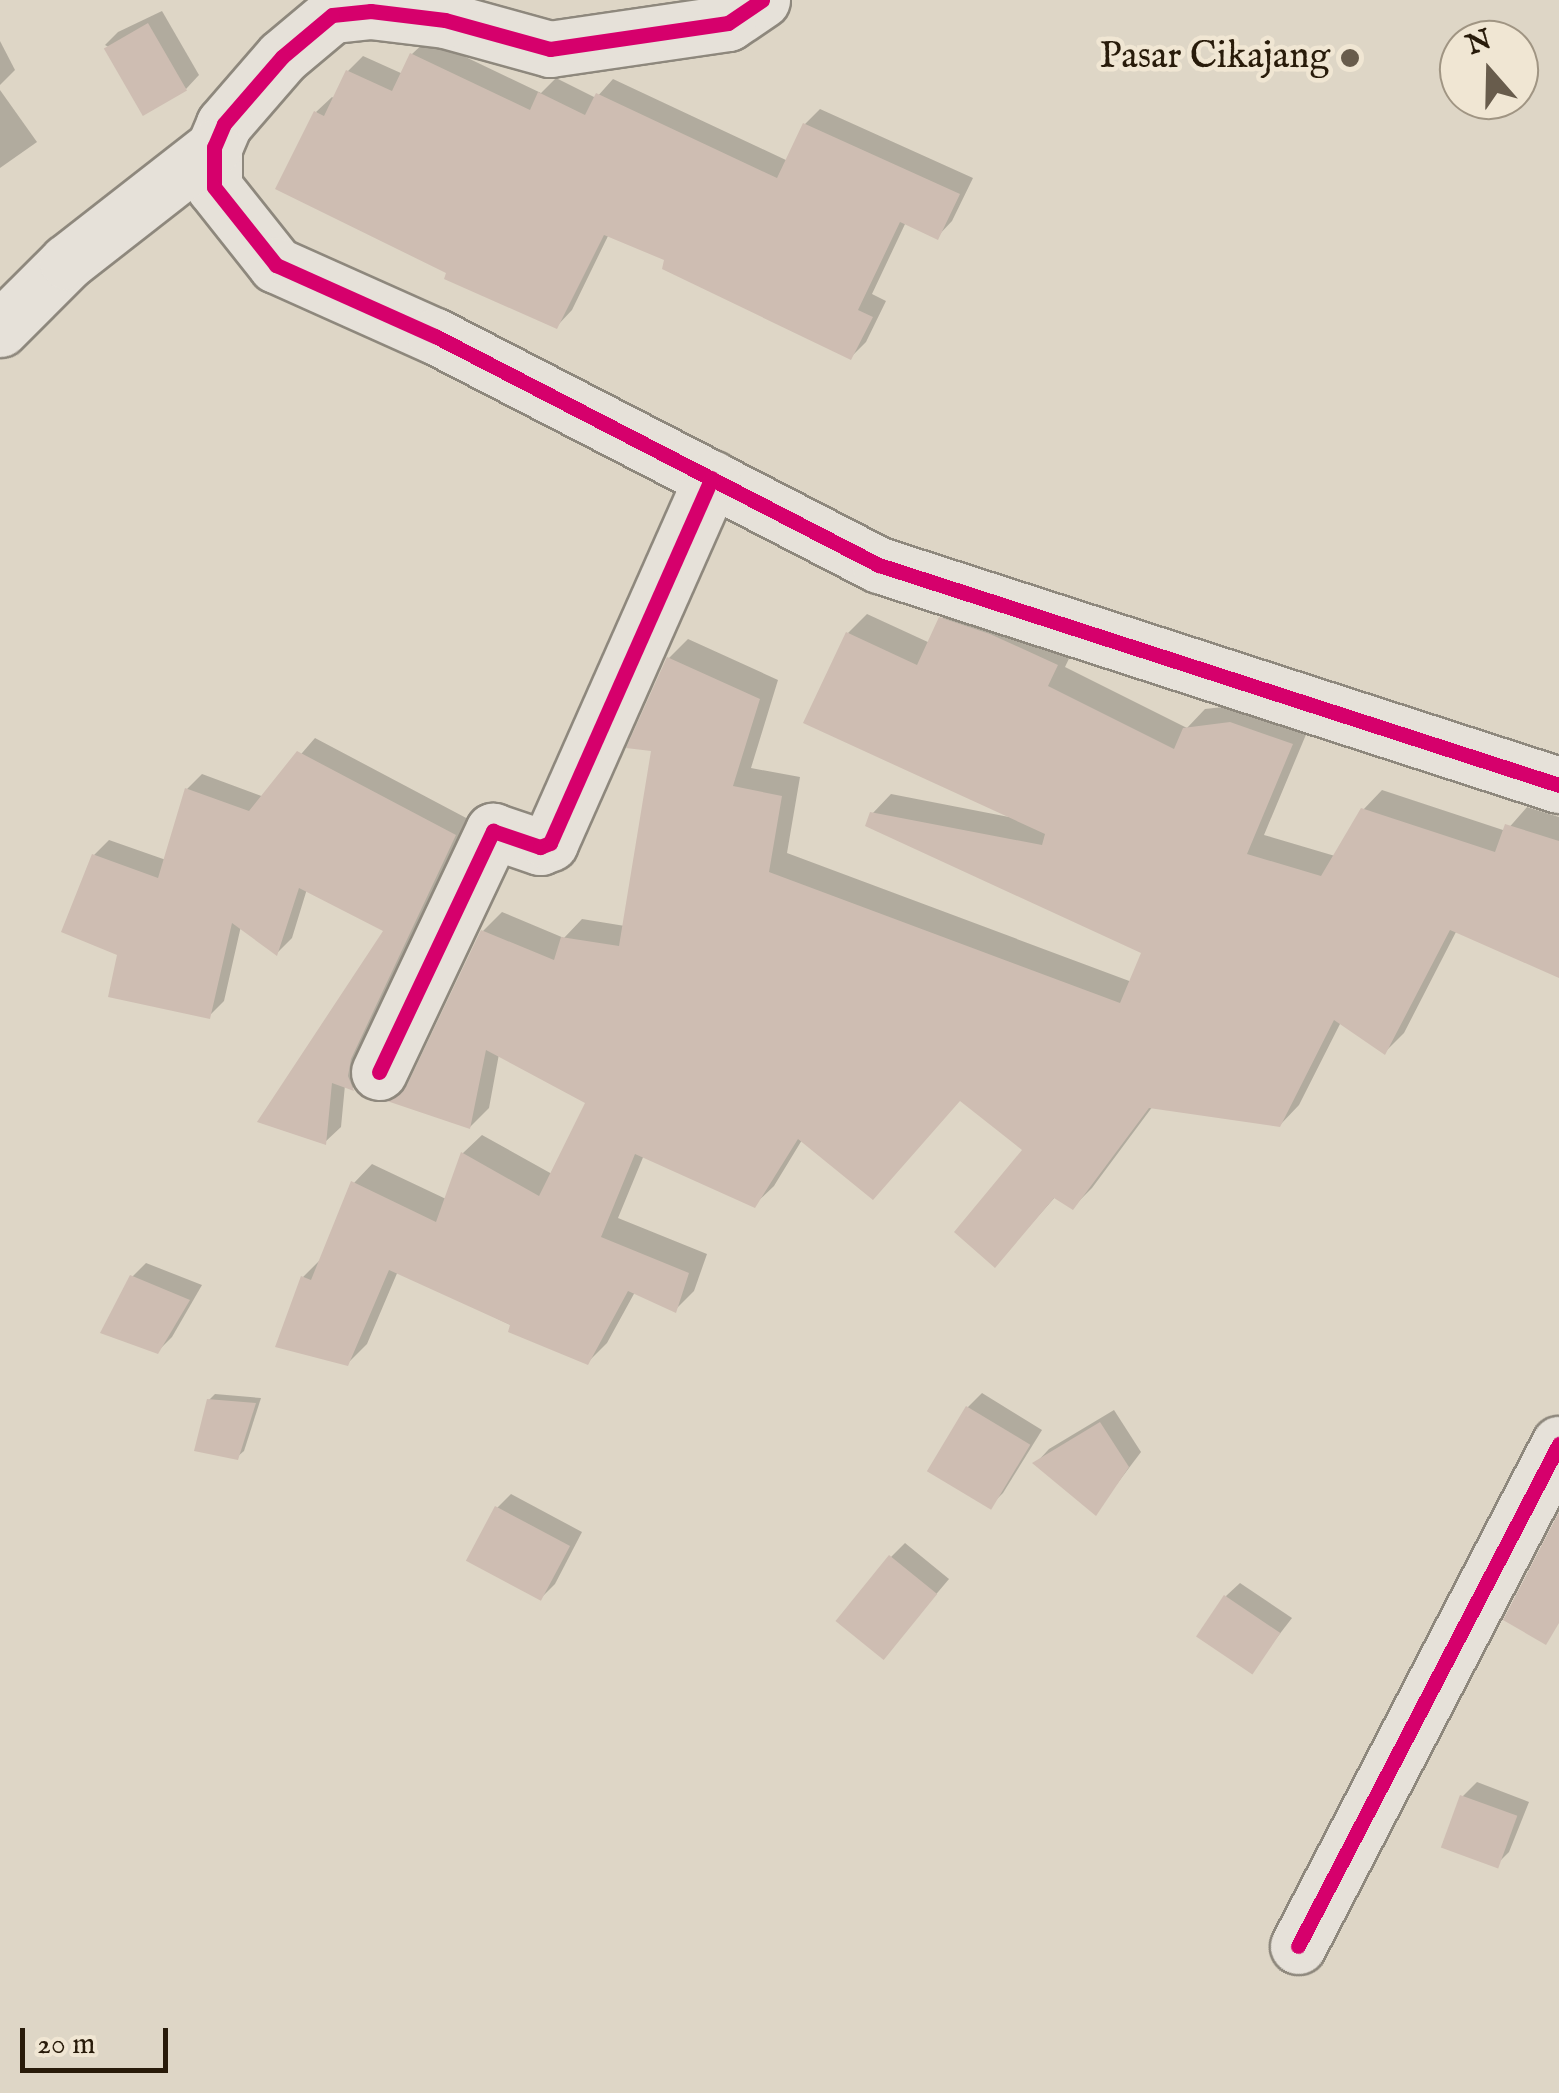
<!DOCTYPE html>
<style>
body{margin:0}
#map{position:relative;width:1559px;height:2093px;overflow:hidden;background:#ded6c6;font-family:"IM FELL English",serif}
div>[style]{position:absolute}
.shadow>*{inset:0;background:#0003}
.building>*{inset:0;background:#cebdb2;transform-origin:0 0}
.roads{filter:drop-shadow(2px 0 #8e887d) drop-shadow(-2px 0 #8e887d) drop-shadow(0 2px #8e887d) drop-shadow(0 -2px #8e887d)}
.minor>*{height:55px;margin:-27.5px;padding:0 27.5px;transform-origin:27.5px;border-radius:27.5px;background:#e6e1d9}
.cycleway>*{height:15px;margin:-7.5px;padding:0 7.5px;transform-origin:7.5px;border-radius:7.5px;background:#d6006c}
.dots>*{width:28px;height:28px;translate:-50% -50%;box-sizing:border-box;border:5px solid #f0e6d3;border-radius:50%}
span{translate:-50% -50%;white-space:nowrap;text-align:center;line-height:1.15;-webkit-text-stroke:9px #f0e6d3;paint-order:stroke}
.poi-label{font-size:38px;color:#281b0a}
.right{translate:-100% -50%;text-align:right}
.north{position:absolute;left:1439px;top:20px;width:100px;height:100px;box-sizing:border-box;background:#f0e6d3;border:2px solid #a09583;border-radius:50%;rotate:340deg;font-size:28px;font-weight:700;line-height:40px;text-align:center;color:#281b0a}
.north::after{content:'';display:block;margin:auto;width:35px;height:45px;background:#685c4c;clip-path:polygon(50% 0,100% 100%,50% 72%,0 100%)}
.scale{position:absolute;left:20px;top:2028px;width:148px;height:45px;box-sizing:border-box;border:5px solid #281b0a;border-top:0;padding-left:12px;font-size:30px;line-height:35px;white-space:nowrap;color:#281b0a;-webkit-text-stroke:8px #f0e6d3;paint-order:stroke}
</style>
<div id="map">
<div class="shadow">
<i style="clip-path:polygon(162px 11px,199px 75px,186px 89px,105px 45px,118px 32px)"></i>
<i style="clip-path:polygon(428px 39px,541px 93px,556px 78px,596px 98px,613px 79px,788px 161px,805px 124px,820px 109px,973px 178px,952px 221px,937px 237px,906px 222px,872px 294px,886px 301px,866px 342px,851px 357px,667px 259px,609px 234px,572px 310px,557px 326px,450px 272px,316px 112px,332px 97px,335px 99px,348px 71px,363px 56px,403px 74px,412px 54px)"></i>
<i style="clip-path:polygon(0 41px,15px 70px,0 85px)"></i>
<i style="clip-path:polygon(0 90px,37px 142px,0 168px)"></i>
<i style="clip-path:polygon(961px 600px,1075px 646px,1065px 667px,1187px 728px,1205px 709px,1250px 704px,1310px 725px,1264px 835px,1335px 856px,1363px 810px,1382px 790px,1506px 831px,1527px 807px,1559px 817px,1559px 975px,1457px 930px,1404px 1033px,1385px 1052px,1341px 1022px,1299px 1105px,1280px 1125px,1153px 1106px,1092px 1188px,1073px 1207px,1056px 1196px,995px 1265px,1026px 1150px,961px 1099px,802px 1140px,774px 1186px,754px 1205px,644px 1155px,618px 1218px,707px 1254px,694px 1291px,675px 1310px,635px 1292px,607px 1343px,588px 1362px,398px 1271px,367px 1344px,347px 1364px,303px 1277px,323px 1257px,354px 1183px,372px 1164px,446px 1199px,463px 1153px,482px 1135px,552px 1174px,588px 1102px,499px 1054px,489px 1108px,470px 1127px,413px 1080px,483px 931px,502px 912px,564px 938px,582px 919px,625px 926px,669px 658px,688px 639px,778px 680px,751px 768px,800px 777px,787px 853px,1132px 982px,1144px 952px,872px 814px,891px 794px,1009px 817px,848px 633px,867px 614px,930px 643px,941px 619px)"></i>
<i style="clip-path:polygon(315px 738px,470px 820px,368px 1073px,353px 1088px,345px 1085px,341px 1127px,325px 1142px,261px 1121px,387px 930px,307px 889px,292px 938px,277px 953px,241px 926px,224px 1001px,209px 1016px,120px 953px,94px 855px,109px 840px,166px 860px,187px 789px,202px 774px,264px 797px)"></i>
<i style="clip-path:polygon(146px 1263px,202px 1285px,172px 1337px,158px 1351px,132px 1277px)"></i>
<i style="clip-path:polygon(982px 1393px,1042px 1430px,1003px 1493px,989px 1507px,929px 1470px,968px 1407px)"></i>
<i style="clip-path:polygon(215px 1394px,261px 1398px,244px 1451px,237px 1457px,209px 1400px)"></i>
<i style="clip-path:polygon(1114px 1410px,1141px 1452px,1095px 1513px,1036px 1463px,1049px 1449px)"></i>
<i style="clip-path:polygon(511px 1494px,582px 1532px,555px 1584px,541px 1598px,497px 1508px)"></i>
<i style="clip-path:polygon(905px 1543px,949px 1579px,895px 1643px,891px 1557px)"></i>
<i style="clip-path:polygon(1240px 1583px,1292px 1618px,1251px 1671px,1226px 1596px)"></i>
<i style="clip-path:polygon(1477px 1782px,1529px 1802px,1509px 1852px,1495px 1866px,1442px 1846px,1463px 1796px)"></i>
</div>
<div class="building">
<i style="left:148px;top:23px;width:78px;height:51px;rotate:60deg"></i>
<i style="clip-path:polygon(410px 53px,530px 110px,538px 92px,585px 115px,596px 93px,777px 178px,803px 123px,960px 194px,938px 240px,900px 222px,858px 310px,873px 317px,851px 360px,662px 269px,664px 260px,604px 235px,557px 329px,444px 279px,446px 273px,275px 189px,314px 111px,324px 116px,346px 70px,392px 91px)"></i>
<i style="clip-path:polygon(939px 617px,990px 634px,1058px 665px,1048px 686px,1174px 749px,1183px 728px,1230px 722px,1293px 744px,1247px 854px,1321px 876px,1361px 808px,1495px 852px,1505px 824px,1559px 841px,1559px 978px,1450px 930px,1385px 1055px,1334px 1020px,1280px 1127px,1149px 1108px,1073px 1210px,1054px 1198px,995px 1268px,954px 1232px,1022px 1150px,960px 1101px,873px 1200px,798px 1139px,755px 1208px,635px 1154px,601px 1237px,689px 1273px,676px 1313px,628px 1291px,588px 1365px,508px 1332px,510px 1325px,389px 1270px,348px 1366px,275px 1347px,301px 1276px,311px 1280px,351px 1181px,436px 1222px,461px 1152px,539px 1196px,585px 1103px,486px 1050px,470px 1129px,387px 1101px,407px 1085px,481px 930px,554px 960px,561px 937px,619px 946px,651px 751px,626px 748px,667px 657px,760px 699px,733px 786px,782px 796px,769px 872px,1120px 1003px,1141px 953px,865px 826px,870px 812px,1042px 845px,1045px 834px,803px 723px,846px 632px,917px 665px)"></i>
<i style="clip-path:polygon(297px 751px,456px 835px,351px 1059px,348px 1076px,354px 1091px,332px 1083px,326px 1145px,257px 1122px,383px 931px,299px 888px,277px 956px,232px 923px,210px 1019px,108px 997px,117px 955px,61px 932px,92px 854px,158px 878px,185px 788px,249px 811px)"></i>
<i style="clip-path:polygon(130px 1275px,190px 1300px,158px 1354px,100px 1333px)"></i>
<i style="clip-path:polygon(207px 1399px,256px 1403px,238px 1460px,194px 1451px)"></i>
<i style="left:966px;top:1406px;width:75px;height:76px;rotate:31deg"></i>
<i style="clip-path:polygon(1100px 1422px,1129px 1467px,1096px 1516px,1032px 1463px)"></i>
<i style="left:495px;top:1506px;width:85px;height:62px;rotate:28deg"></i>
<i style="clip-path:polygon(1559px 1512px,1559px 1623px,1546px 1645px,1503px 1620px)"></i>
<i style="left:889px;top:1555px;width:62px;height:85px;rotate:39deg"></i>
<i style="left:1224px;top:1595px;width:68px;height:50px;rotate:34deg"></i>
<i style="left:1460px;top:1795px;width:61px;height:56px;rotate:20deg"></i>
</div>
<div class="roads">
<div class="minor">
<i style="left:762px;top:0;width:41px;rotate:145.9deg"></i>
<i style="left:728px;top:23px;width:180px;rotate:171.7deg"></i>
<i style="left:550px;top:49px;width:109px;rotate:-164.6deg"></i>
<i style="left:445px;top:20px;width:75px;rotate:-173.1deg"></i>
<i style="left:371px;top:11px;width:39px;rotate:174deg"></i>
<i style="left:332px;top:15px;width:65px;rotate:140deg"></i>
<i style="left:282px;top:57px;width:89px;rotate:130.9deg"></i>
<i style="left:224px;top:124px;width:25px;rotate:113deg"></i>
<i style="left:214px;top:147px;width:40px;rotate:90deg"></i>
<i style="left:214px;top:187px;width:100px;rotate:51.5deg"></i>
<i style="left:276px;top:265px;width:174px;rotate:24.1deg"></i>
<i style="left:435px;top:336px;width:500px;rotate:27.3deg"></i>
<i style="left:879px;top:565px;width:715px;rotate:17.93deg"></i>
<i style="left:0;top:329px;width:95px;rotate:-45deg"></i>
<i style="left:67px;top:262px;width:187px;rotate:-38deg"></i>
<i style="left:379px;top:1072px;width:267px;rotate:-64.7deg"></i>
<i style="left:493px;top:831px;width:50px;rotate:18.8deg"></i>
<i style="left:540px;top:847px;width:11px;rotate:-22deg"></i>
<i style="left:550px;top:843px;width:399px;rotate:-66.1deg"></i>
<i style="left:1298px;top:1946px;width:566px;rotate:-62.53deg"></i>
</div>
</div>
<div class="cycleway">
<i style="left:762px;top:0;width:41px;rotate:145.9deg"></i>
<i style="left:728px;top:23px;width:180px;rotate:171.7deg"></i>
<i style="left:550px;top:49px;width:109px;rotate:-164.6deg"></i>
<i style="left:445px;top:20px;width:75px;rotate:-173.1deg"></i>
<i style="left:371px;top:11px;width:39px;rotate:174deg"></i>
<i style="left:332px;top:15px;width:65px;rotate:140deg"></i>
<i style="left:282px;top:57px;width:89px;rotate:130.9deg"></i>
<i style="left:224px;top:124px;width:25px;rotate:113deg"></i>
<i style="left:214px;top:147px;width:40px;rotate:90deg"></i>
<i style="left:214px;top:187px;width:100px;rotate:51.5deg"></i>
<i style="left:276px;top:265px;width:174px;rotate:24.1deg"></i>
<i style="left:435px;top:336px;width:500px;rotate:27.3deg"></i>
<i style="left:879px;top:565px;width:715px;rotate:17.93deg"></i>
<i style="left:379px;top:1072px;width:267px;rotate:-64.7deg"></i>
<i style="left:493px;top:831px;width:50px;rotate:18.8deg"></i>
<i style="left:540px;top:847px;width:11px;rotate:-22deg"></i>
<i style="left:550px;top:843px;width:399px;rotate:-66.1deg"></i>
<i style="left:1298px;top:1946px;width:566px;rotate:-62.53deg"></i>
</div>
<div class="dots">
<i style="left:1350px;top:58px;background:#685c4c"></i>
</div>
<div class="poi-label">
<span class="right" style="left:1330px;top:58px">Pasar Cikajang</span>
</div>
<div class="north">N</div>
<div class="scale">20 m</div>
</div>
